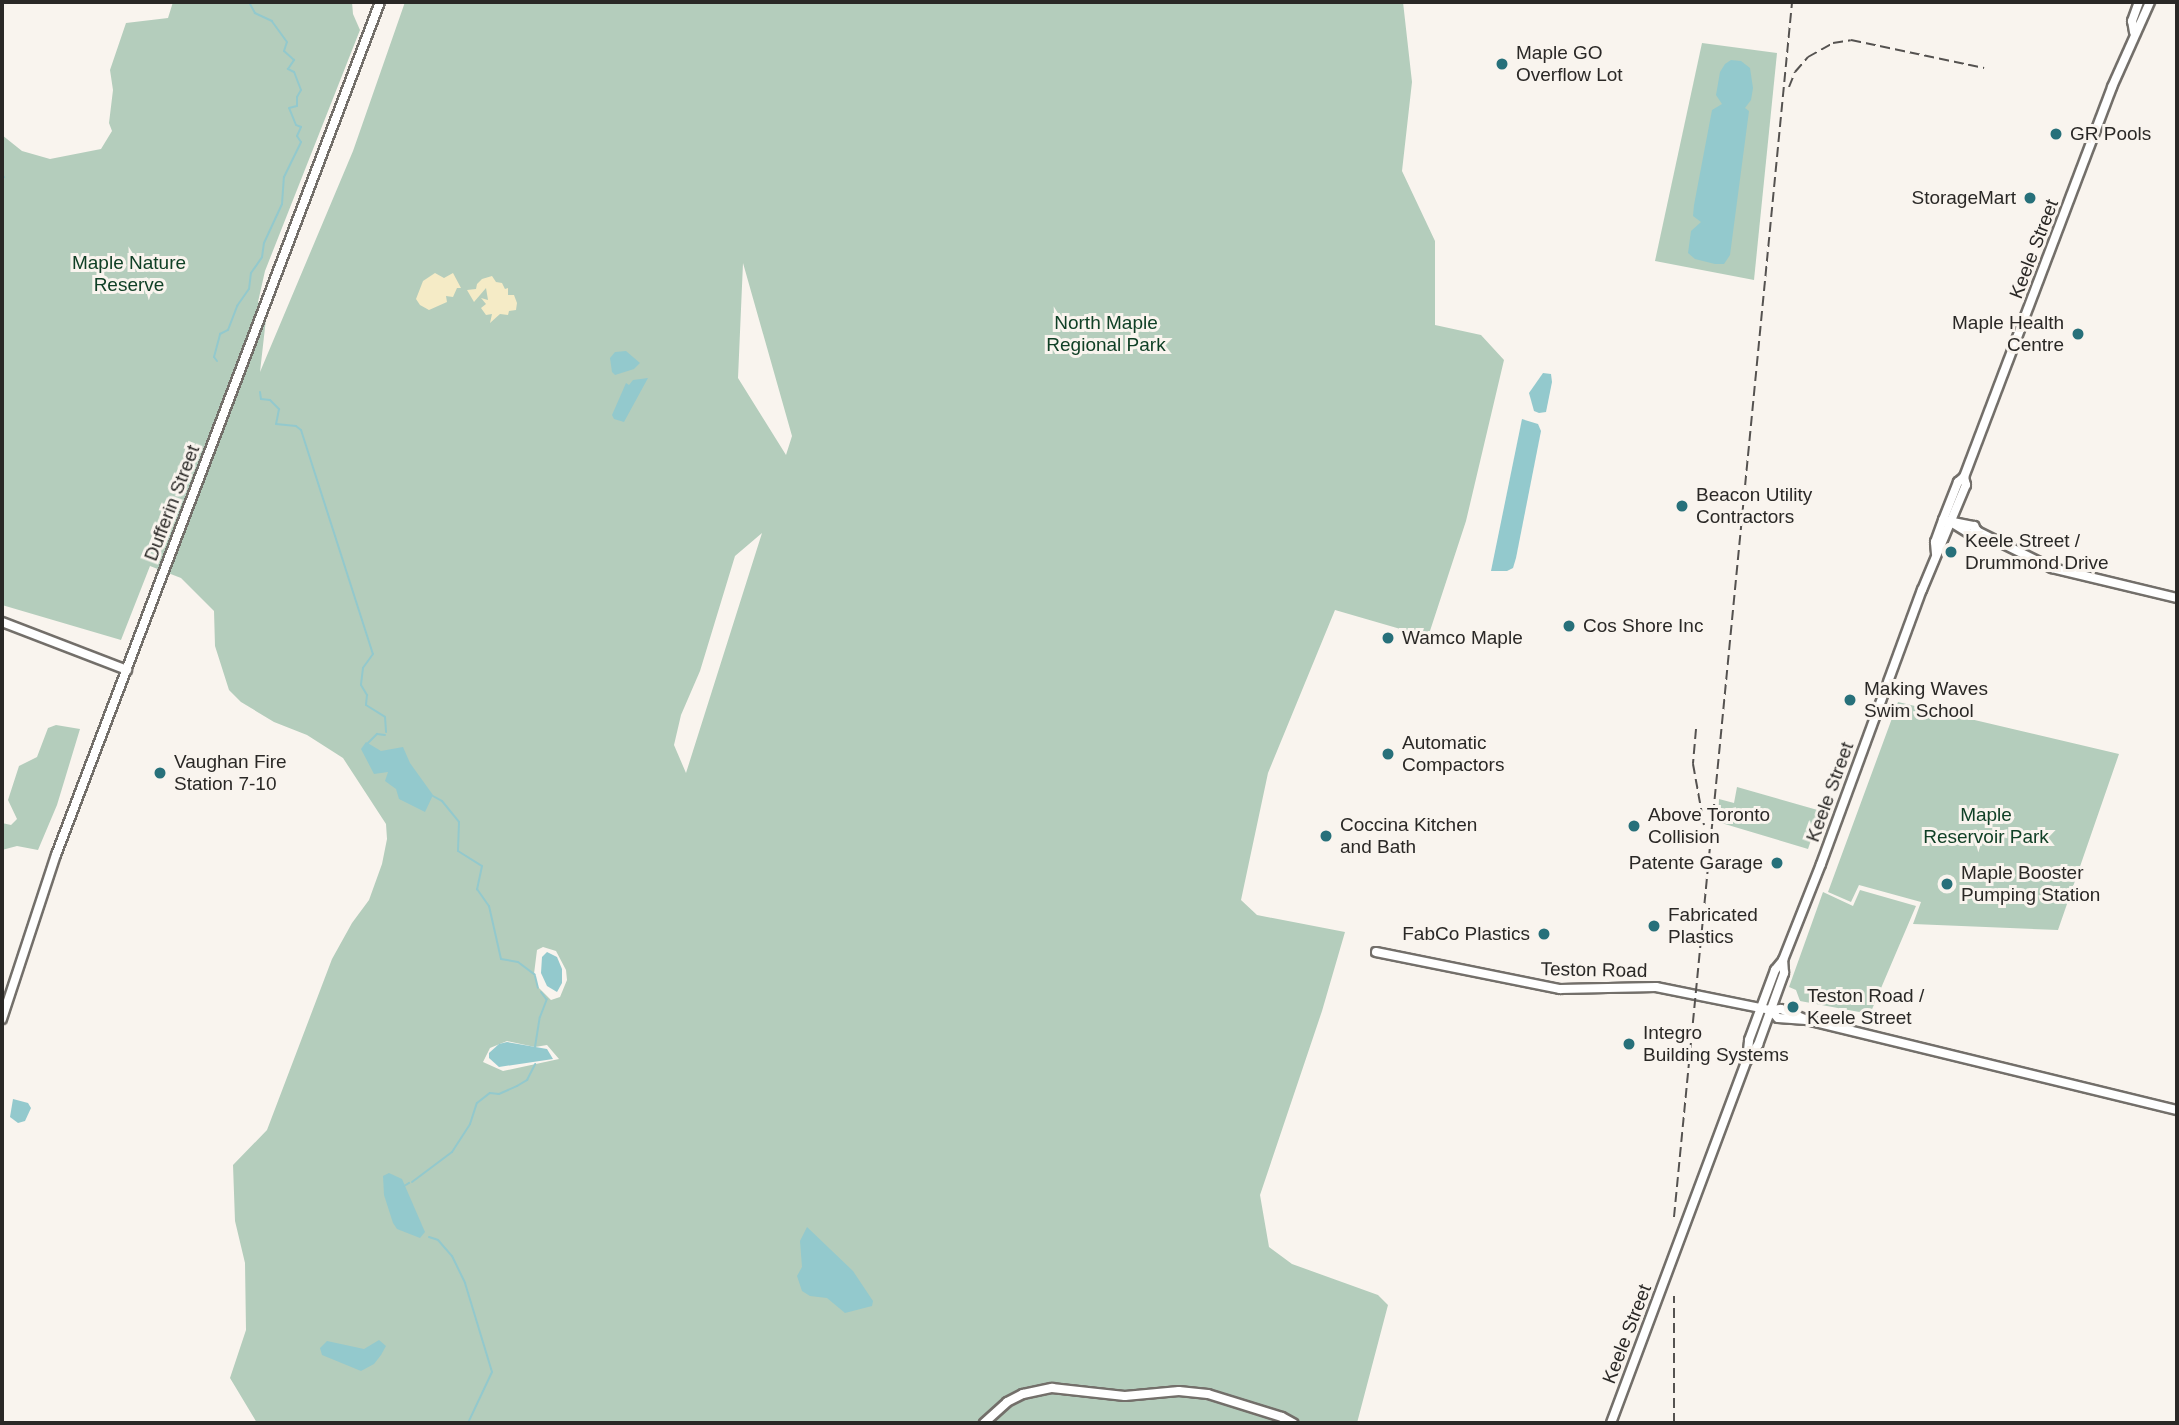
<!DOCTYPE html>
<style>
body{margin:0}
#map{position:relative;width:2179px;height:1425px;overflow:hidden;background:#f9f4ee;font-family:Arial,sans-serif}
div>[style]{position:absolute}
.green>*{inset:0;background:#b4cdbc}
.sand>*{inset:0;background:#f5ebc6}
.water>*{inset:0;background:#93c9cd}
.stream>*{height:2px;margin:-1px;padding:0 1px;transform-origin:1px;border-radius:1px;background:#93c9cd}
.roads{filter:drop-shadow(2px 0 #736f6a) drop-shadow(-2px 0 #736f6a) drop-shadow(0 2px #736f6a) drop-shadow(0 -2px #736f6a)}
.secondary>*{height:8px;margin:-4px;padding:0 4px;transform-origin:4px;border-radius:4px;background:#fff}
.rail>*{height:2px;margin-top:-1px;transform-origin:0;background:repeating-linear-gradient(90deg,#555250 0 10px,transparent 0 15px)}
.dots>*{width:19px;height:19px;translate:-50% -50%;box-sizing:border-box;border:4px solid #f9f4ee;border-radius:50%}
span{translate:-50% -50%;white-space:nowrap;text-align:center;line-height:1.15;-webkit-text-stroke:6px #f9f4ee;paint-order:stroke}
.poi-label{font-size:19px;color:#2a2826}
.left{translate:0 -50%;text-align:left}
.right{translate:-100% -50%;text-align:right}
.street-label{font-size:19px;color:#2a2826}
.park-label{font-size:19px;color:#104026}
.frame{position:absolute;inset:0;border:4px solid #2a2826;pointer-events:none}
</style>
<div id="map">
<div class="green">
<i style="clip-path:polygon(evenodd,173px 2px,352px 2px,353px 14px,360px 30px,265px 271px,258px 302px,267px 310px,260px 372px,353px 151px,405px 2px,1403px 2px,1412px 82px,1402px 171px,1435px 241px,1435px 325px,1481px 335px,1504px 360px,1466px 521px,1428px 637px,1335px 610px,1268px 773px,1241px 900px,1257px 915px,1345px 932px,1322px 1011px,1260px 1195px,1269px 1247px,1292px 1264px,1378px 1295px,1388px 1305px,1357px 1423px,257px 1423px,230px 1378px,246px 1330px,245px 1263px,235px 1221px,233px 1165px,267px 1130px,332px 959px,352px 923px,369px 900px,382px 864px,387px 839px,386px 824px,343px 758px,307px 735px,274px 722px,241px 702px,229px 690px,215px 646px,214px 611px,181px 578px,150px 566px,121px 640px,2px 605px,2px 135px,22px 151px,50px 159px,101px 149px,112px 131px,109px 123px,113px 90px,110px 70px,126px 23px,168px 18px,173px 2px,743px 263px,792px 436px,786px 455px,738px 378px,743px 263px,173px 2px,762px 533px,686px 773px,674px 745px,681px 715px,700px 671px,735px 556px,762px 533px,173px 2px,543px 947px,556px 951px,566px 970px,567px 980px,560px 997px,551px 1000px,538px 987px,534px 974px,537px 950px,543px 947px,173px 2px,507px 1041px,535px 1047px,547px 1045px,559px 1059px,503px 1071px,483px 1062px,490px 1048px,507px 1041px)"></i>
<i style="clip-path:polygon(1702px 43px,1777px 53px,1754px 280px,1655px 261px)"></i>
<i style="clip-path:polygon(1898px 702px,2119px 754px,2058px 930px,1913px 924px,1921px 902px,1859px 885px,1851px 902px,1828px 892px)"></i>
<i style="clip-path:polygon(56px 725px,80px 729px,57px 805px,38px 850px,17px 846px,2px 850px,2px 823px,11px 825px,17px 819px,8px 800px,19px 766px,37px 757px,48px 728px)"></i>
<i style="clip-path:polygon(1737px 787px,1821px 811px,1808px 849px,1718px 822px,1719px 799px,1734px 803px)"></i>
<i style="clip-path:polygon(1860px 890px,1916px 906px,1870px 1014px,1800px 1001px,1796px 990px,1789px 987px,1823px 892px,1853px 906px)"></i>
</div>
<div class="sand">
<i style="clip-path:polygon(435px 273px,444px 278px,453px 273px,461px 288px,457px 288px,453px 297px,446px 296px,447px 302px,429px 310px,420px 305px,416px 299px,423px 281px)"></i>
<i style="clip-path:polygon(492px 276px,496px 282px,502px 283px,505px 289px,508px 288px,508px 295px,514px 295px,517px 303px,516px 310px,509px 311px,508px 315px,500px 314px,490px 323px,492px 314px,486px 315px,481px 308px,486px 304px,481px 298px,488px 300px,486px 288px,474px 302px,467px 290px,476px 289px,477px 284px,482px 279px)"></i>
</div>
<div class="water">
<i style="clip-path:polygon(1731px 60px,1741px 61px,1750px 68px,1753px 88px,1751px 100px,1745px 108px,1749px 111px,1730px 255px,1724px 264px,1715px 264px,1695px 259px,1688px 253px,1691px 231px,1701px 222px,1693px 216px,1694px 205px,1712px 110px,1722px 104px,1716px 95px,1720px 72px,1725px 64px)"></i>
<i style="clip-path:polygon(626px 351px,640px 363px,634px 369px,615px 375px,612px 372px,610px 358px,615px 352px)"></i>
<i style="clip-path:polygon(1543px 373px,1551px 374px,1552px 382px,1546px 412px,1539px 413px,1534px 411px,1529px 393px)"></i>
<i style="clip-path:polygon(648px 378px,624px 422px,614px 419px,612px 415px,626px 383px,629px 385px,633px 380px)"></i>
<i style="clip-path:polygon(1522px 419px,1538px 424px,1541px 431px,1516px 558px,1513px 568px,1507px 571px,1491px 571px)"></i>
<i style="clip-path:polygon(366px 742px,381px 751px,403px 747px,410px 763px,433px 795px,425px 812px,399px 799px,396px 789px,385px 781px,388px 772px,374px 774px,361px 749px)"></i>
<i style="clip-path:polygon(547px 952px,557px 957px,562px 969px,562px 983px,557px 992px,547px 986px,541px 973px,542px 957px)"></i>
<i style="clip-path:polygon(507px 1042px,547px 1049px,553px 1059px,499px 1067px,489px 1058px,489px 1053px,499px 1044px)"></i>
<i style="clip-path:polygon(13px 1099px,28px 1103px,31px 1108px,25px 1121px,18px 1123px,10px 1117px)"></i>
<i style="clip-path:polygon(389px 1173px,402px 1179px,425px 1232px,420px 1238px,397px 1229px,393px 1223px,384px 1195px,383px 1176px)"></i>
<i style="clip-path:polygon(807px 1227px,853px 1271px,873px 1301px,872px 1306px,845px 1313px,827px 1298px,810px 1296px,802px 1291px,797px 1276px,802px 1267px,800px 1241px)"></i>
<i style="clip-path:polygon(379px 1340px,386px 1346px,381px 1355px,374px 1364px,361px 1371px,322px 1355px,320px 1348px,327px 1341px,364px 1349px)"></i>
</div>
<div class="stream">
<i style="left:2px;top:175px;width:3px;rotate:45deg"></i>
<i style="left:217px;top:361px;width:5px;rotate:-127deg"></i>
<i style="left:214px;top:357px;width:24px;rotate:-75deg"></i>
<i style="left:220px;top:334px;width:9px;rotate:-27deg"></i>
<i style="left:228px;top:330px;width:26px;rotate:-69deg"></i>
<i style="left:237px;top:306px;width:21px;rotate:-55deg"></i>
<i style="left:249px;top:289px;width:16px;rotate:-83deg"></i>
<i style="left:251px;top:273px;width:19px;rotate:-55deg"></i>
<i style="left:262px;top:257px;width:14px;rotate:-82deg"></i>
<i style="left:264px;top:243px;width:43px;rotate:-65.2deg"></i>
<i style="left:282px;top:204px;width:27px;rotate:-86deg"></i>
<i style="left:284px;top:177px;width:39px;rotate:-64deg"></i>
<i style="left:301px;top:142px;width:7px;rotate:-124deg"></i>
<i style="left:297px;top:136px;width:10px;rotate:-66deg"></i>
<i style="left:301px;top:127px;width:5px;rotate:-158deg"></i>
<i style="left:296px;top:125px;width:18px;rotate:-112deg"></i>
<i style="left:289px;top:108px;width:8px;rotate:-14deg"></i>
<i style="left:297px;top:106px;width:9px;rotate:-90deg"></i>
<i style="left:297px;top:97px;width:8px;rotate:-60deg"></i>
<i style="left:301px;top:90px;width:19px;rotate:-111deg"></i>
<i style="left:294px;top:72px;width:7px;rotate:-153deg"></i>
<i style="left:288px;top:69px;width:11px;rotate:-56deg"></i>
<i style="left:294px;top:60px;width:13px;rotate:-138deg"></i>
<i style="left:284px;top:51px;width:9px;rotate:-72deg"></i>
<i style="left:287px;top:42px;width:26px;rotate:-126deg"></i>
<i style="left:272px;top:21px;width:19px;rotate:-155deg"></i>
<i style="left:255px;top:13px;width:13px;rotate:-119deg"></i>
<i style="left:260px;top:392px;width:7px;rotate:82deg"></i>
<i style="left:261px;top:399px;width:9px;rotate:6deg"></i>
<i style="left:270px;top:400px;width:13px;rotate:45deg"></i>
<i style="left:279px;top:409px;width:15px;rotate:101deg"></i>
<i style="left:276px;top:424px;width:20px;rotate:6deg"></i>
<i style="left:296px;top:426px;width:6px;rotate:39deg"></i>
<i style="left:301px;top:430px;width:235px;rotate:72.2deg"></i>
<i style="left:373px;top:654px;width:17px;rotate:126deg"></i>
<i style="left:363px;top:668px;width:17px;rotate:97deg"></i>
<i style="left:361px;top:685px;width:12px;rotate:59deg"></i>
<i style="left:367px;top:695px;width:10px;rotate:96deg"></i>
<i style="left:366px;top:705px;width:22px;rotate:32deg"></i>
<i style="left:385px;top:717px;width:15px;rotate:86deg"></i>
<i style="left:368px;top:743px;width:13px;rotate:-45deg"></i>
<i style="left:377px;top:734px;width:8px;rotate:7deg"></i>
<i style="left:433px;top:796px;width:10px;rotate:29deg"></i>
<i style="left:442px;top:801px;width:27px;rotate:51deg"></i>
<i style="left:459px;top:822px;width:29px;rotate:92deg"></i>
<i style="left:458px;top:851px;width:28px;rotate:32deg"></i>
<i style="left:482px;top:866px;width:24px;rotate:102deg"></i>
<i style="left:477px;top:889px;width:21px;rotate:55deg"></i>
<i style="left:489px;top:906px;width:54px;rotate:77.2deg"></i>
<i style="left:501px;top:959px;width:17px;rotate:10deg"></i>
<i style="left:518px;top:962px;width:21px;rotate:37deg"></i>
<i style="left:535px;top:976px;width:12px;rotate:76deg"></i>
<i style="left:541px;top:992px;width:9px;rotate:54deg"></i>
<i style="left:535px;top:1047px;width:30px;rotate:-81deg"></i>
<i style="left:540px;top:1017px;width:19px;rotate:-69deg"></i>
<i style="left:412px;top:1182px;width:50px;rotate:-36.9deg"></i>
<i style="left:452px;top:1152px;width:33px;rotate:-57deg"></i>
<i style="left:470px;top:1124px;width:22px;rotate:-72deg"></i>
<i style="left:477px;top:1103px;width:16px;rotate:-38deg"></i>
<i style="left:490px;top:1093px;width:9px;rotate:6deg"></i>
<i style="left:499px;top:1094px;width:20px;rotate:-24deg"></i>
<i style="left:517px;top:1086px;width:12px;rotate:-31deg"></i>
<i style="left:527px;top:1080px;width:18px;rotate:-63deg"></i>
<i style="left:404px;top:1186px;width:6px;rotate:-31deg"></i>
<i style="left:429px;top:1237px;width:9px;rotate:18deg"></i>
<i style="left:438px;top:1240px;width:21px;rotate:49deg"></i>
<i style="left:452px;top:1256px;width:30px;rotate:64deg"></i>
<i style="left:465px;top:1283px;width:93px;rotate:73.1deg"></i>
<i style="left:492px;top:1372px;width:56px;rotate:115.2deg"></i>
</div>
<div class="roads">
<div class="secondary">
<i style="left:2134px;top:32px;width:11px;rotate:-100deg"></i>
<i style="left:2132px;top:21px;width:20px;rotate:-70deg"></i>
<i style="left:1943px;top:520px;width:32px;rotate:11deg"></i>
<i style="left:1974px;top:526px;width:6px;rotate:59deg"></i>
<i style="left:1977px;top:531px;width:84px;rotate:26.3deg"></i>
<i style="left:2052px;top:568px;width:129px;rotate:13.5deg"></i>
<i style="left:1951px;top:522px;width:22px;rotate:32deg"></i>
<i style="left:1970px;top:534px;width:8px;rotate:-23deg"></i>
<i style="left:1936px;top:554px;width:12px;rotate:-95deg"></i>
<i style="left:1935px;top:542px;width:23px;rotate:-70deg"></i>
<i style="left:1943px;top:520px;width:41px;rotate:-68.5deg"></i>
<i style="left:1958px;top:482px;width:8px;rotate:-40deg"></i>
<i style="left:2px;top:622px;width:134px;rotate:21deg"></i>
<i style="left:1376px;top:952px;width:188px;rotate:11.4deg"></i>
<i style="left:1560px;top:989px;width:96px;rotate:-1.2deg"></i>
<i style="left:1656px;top:987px;width:116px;rotate:11.4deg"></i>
<i style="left:1770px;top:1010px;width:11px;rotate:-5deg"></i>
<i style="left:1781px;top:1009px;width:28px;rotate:23deg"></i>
<i style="left:1807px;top:1020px;width:381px;rotate:13.7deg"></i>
<i style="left:1770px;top:1010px;width:11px;rotate:45deg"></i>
<i style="left:1778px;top:1018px;width:28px;rotate:4deg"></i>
<i style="left:2px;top:1019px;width:173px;rotate:-71.8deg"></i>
<i style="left:56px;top:855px;width:912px;rotate:-69.2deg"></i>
<i style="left:1747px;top:1060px;width:19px;rotate:-54deg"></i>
<i style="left:1758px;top:1045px;width:77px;rotate:-70.1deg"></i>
<i style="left:1784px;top:973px;width:13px;rotate:-94deg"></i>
<i style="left:984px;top:1423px;width:31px;rotate:-42deg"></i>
<i style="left:1007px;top:1402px;width:18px;rotate:-27deg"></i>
<i style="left:1023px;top:1394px;width:30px;rotate:-12deg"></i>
<i style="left:1052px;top:1388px;width:73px;rotate:6.3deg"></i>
<i style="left:1125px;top:1396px;width:54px;rotate:-5.3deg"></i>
<i style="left:1179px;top:1391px;width:29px;rotate:6deg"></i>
<i style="left:1208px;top:1394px;width:77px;rotate:17.3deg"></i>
<i style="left:1282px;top:1417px;width:13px;rotate:29deg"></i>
<i style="left:1611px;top:1423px;width:388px;rotate:-69.5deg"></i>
<i style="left:1747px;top:1060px;width:20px;rotate:-84deg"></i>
<i style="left:1749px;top:1040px;width:75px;rotate:-69.6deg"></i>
<i style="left:1775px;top:970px;width:13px;rotate:-51deg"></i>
<i style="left:1783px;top:960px;width:103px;rotate:-68.4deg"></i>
<i style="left:1821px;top:864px;width:292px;rotate:-69.8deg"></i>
<i style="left:1922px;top:590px;width:114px;rotate:-67.3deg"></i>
<i style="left:1966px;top:485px;width:8px;rotate:-104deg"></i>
<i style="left:1964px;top:477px;width:417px;rotate:-69.2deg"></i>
<i style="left:2112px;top:87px;width:93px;rotate:-65.9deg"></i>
</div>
</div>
<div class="rail">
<i style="left:1789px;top:87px;width:16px;rotate:-68deg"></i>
<i style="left:1795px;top:72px;width:20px;rotate:-49deg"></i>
<i style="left:1808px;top:57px;width:29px;rotate:-29deg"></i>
<i style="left:1833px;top:43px;width:18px;rotate:-9deg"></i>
<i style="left:1851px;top:40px;width:136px;rotate:11.9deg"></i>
<i style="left:1696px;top:729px;width:35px;rotate:95deg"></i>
<i style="left:1693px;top:764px;width:62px;rotate:79.8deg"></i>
<i style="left:1674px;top:1217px;width:1221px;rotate:-84.45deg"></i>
<i style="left:1674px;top:1423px;width:127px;rotate:-90deg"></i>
</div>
<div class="dots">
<i style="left:1502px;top:64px;background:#27707a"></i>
<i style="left:2056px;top:134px;background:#27707a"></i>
<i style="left:2030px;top:198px;background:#27707a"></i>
<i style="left:2078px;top:334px;background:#27707a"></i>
<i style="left:1682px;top:506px;background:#27707a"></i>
<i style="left:1951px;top:552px;background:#27707a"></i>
<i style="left:1569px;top:626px;background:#27707a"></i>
<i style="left:1388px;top:638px;background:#27707a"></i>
<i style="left:1850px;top:700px;background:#27707a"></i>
<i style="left:1388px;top:754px;background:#27707a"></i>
<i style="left:160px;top:773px;background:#27707a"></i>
<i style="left:1634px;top:826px;background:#27707a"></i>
<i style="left:1326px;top:836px;background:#27707a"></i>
<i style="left:1777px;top:863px;background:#27707a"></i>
<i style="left:1947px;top:884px;background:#27707a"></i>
<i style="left:1654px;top:926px;background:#27707a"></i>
<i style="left:1544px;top:934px;background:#27707a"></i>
<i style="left:1793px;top:1007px;background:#27707a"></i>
<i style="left:1629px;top:1044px;background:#27707a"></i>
</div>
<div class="poi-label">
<span class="left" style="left:1516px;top:64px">Maple GO<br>Overflow Lot</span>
<span class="left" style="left:2070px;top:134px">GR Pools</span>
<span class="right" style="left:2016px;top:198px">StorageMart</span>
<span class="right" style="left:2064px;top:334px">Maple Health<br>Centre</span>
<span class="left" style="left:1696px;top:506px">Beacon Utility<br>Contractors</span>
<span class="left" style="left:1965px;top:552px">Keele Street /<br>Drummond Drive</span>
<span class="left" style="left:1583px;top:626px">Cos Shore Inc</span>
<span class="left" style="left:1402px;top:638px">Wamco Maple</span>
<span class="left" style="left:1864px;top:700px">Making Waves<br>Swim School</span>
<span class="left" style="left:1402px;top:754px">Automatic<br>Compactors</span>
<span class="left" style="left:174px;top:773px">Vaughan Fire<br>Station 7-10</span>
<span class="left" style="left:1648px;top:826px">Above Toronto<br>Collision</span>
<span class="left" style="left:1340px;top:836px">Coccina Kitchen<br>and Bath</span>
<span class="right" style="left:1763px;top:863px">Patente Garage</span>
<span class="left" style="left:1961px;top:884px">Maple Booster<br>Pumping Station</span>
<span class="left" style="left:1668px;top:926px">Fabricated<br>Plastics</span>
<span class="right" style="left:1530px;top:934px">FabCo Plastics</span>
<span class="left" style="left:1807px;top:1007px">Teston Road /<br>Keele Street</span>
<span class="left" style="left:1643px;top:1044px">Integro<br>Building Systems</span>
</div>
<div class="street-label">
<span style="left:2034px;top:249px;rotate:-69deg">Keele Street</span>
<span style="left:172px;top:503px;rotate:-69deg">Dufferin Street</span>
<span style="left:1830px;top:792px;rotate:-70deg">Keele Street</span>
<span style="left:1594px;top:970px;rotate:1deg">Teston Road</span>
<span style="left:1627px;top:1334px;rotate:-69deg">Keele Street</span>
</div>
<div class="park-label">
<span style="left:129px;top:274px">Maple Nature<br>Reserve</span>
<span style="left:1106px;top:334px">North Maple<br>Regional Park</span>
<span style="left:1986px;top:826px">Maple<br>Reservoir Park</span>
</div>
<div class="frame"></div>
</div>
